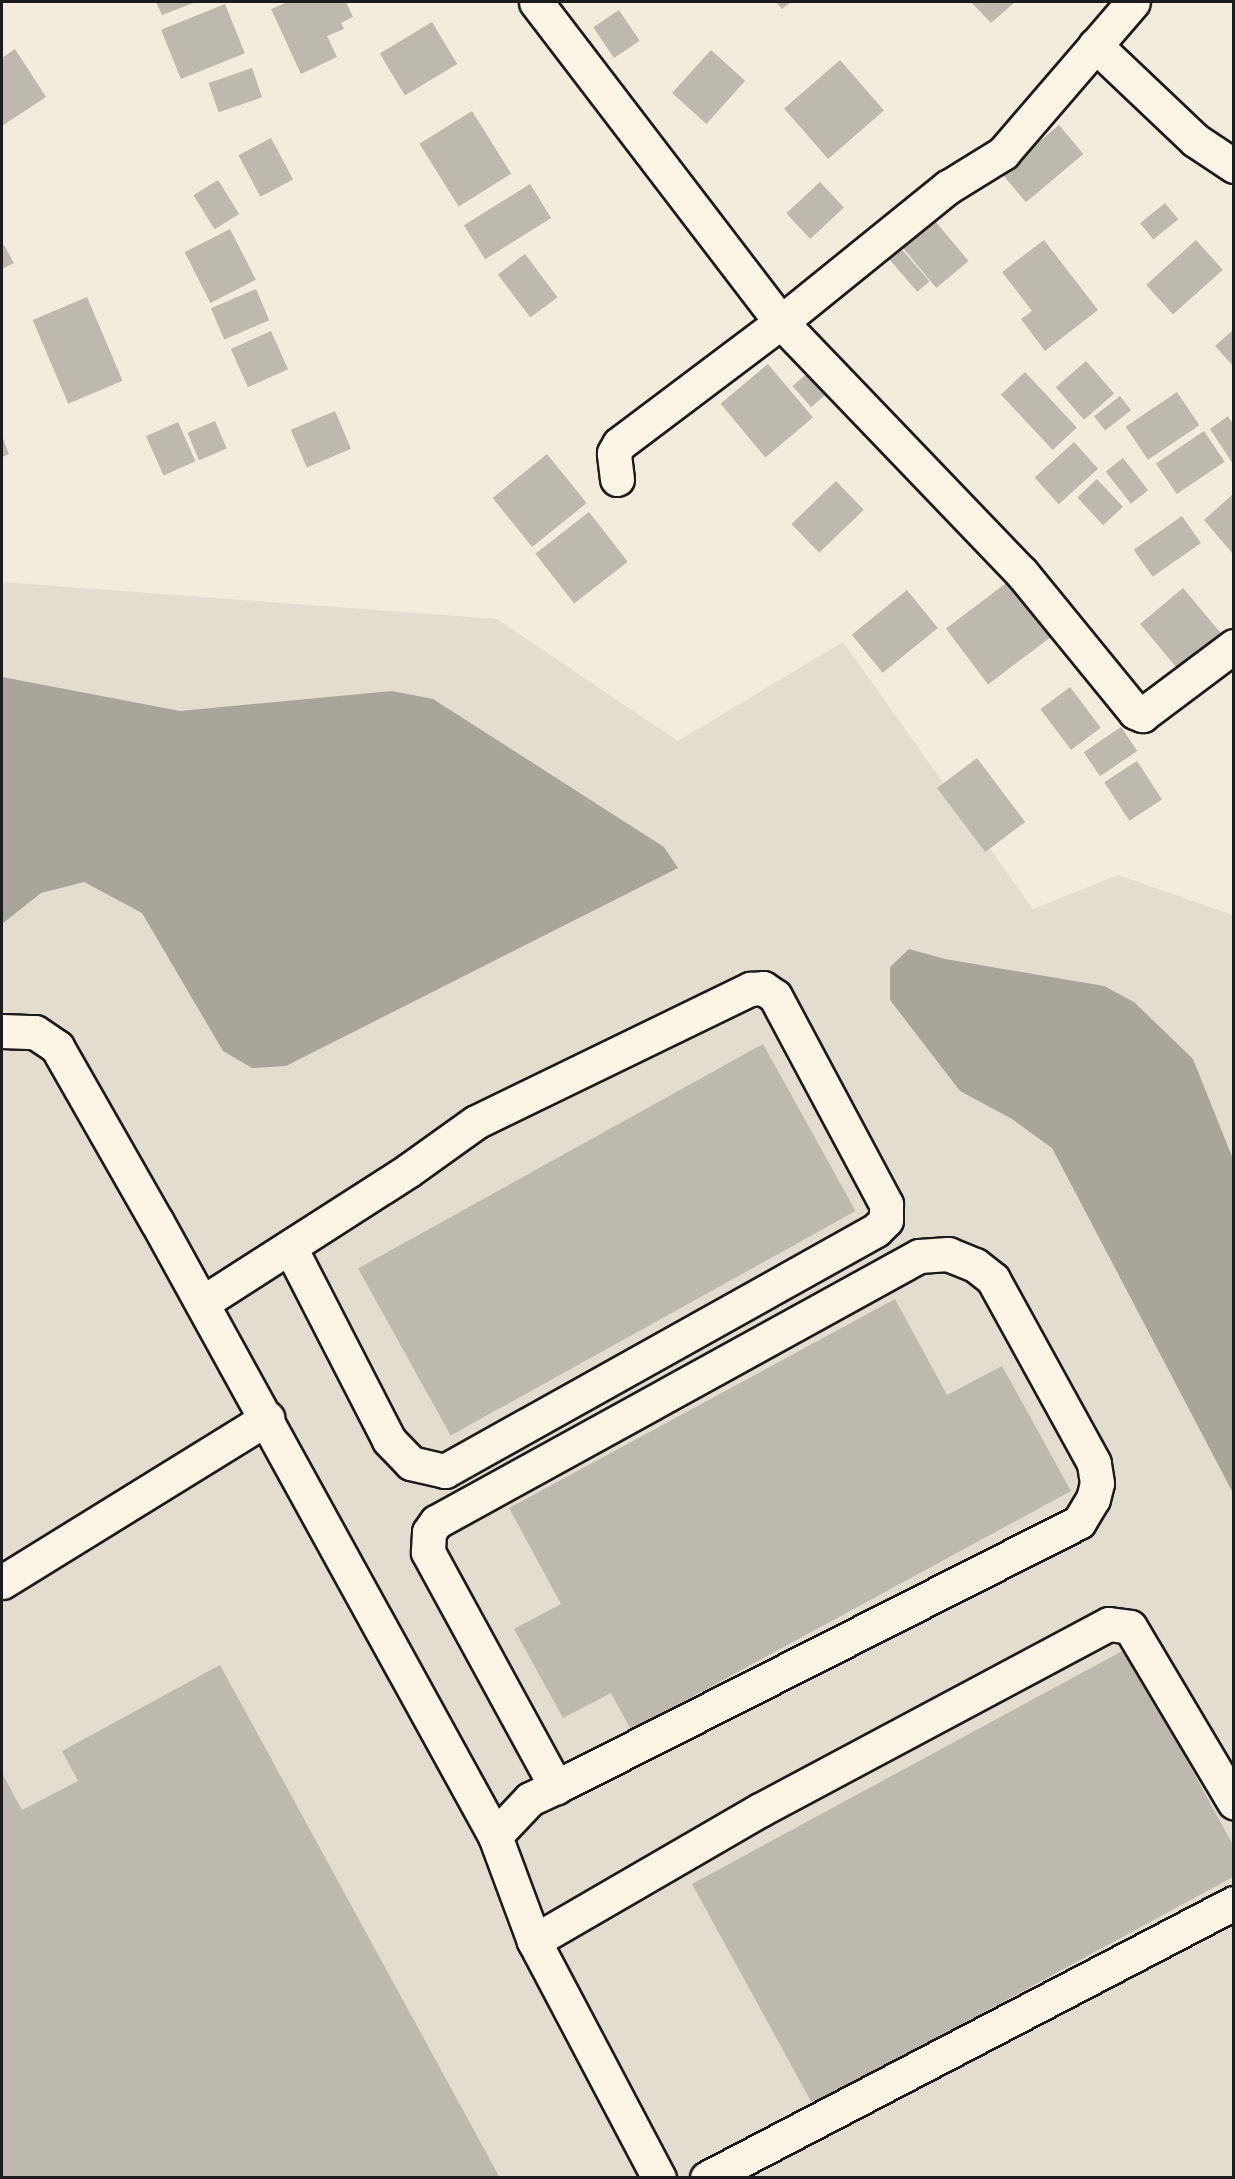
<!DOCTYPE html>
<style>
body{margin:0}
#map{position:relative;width:1235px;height:2179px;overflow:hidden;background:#f3ecdd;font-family:"Balsamiq Sans",sans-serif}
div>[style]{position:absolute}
.built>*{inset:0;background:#e3ddcf}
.water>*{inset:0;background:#aaa59b}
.building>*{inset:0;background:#beb9ae;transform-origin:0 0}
.roads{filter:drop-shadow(2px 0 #1c1c1c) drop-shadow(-2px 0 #1c1c1c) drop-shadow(0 2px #1c1c1c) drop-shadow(0 -2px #1c1c1c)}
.minor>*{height:33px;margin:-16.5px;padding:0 16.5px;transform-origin:16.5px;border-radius:16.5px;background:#fcf5e5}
span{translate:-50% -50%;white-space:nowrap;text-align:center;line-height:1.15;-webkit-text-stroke:4.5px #fcf5e5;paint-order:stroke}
.frame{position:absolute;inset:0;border:3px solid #1c1c1c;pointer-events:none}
</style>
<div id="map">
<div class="built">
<i style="clip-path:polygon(2px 582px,497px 619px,678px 741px,843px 642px,1033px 909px,1118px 875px,1233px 915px,1233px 2177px,2px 2177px)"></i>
</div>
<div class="water">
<i style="clip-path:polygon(2px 677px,180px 711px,392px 691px,433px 699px,664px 847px,678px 868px,286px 1066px,252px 1068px,223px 1051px,142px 913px,84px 882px,41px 893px,2px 924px)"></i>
<i style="clip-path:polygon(909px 949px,945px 959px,1104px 986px,1134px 1002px,1193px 1059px,1233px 1159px,1233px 1493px,1052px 1148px,1012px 1119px,960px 1091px,890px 1000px,890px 967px)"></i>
</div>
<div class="building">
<i style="clip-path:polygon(156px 2px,196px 2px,162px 15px)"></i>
<i style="clip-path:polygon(288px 2px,346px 2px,353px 17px,341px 23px,344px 29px,327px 36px,337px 57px,301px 74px,271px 9px)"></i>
<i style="clip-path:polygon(776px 2px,791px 2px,782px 9px)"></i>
<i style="clip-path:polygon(971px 2px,1015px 2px,991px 23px)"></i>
<i style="left:225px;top:4px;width:53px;height:69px;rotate:68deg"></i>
<i style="left:619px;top:10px;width:37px;height:31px;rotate:56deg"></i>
<i style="left:432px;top:22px;width:49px;height:61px;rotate:59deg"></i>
<i style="clip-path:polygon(15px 49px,46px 97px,2px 126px,2px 58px)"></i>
<i style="left:711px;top:50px;width:46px;height:58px;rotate:42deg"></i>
<i style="left:840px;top:60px;width:67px;height:74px;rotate:49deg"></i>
<i style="left:252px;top:68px;width:31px;height:46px;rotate:71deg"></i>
<i style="left:472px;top:111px;width:74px;height:62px;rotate:58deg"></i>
<i style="left:1059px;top:125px;width:38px;height:75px;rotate:50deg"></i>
<i style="left:271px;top:138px;width:47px;height:37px;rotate:62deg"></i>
<i style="left:218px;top:180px;width:40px;height:29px;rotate:58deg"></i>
<i style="left:820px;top:182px;width:35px;height:46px;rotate:47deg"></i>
<i style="left:530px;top:184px;width:40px;height:78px;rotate:58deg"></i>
<i style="left:1165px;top:203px;width:21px;height:32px;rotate:51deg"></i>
<i style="left:930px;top:215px;width:60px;height:42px;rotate:50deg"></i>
<i style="left:230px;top:229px;width:57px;height:51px;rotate:63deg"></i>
<i style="clip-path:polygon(1044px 240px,1098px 310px,1045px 351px,1021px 319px,1032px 311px,1002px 272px)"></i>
<i style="left:1196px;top:240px;width:40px;height:67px;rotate:48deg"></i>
<i style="clip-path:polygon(4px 245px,14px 263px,2px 269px,2px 246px)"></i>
<i style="left:898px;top:245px;width:48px;height:16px;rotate:49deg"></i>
<i style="left:525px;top:254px;width:54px;height:34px;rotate:53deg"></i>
<i style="left:256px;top:289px;width:34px;height:49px;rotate:67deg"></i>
<i style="left:87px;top:297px;width:91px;height:59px;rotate:67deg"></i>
<i style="clip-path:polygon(1233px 330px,1233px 366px,1215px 346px)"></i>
<i style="left:271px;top:331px;width:42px;height:44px;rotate:66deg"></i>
<i style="left:1086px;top:361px;width:43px;height:40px;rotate:49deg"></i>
<i style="left:768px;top:364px;width:70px;height:62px;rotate:50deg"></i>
<i style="left:810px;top:371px;width:28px;height:23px;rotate:49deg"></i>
<i style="left:1025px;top:372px;width:76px;height:33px;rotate:47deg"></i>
<i style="left:1177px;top:392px;width:40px;height:62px;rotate:56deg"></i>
<i style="left:1120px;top:396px;width:18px;height:33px;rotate:52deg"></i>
<i style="left:335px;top:411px;width:41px;height:48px;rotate:67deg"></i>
<i style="clip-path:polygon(1228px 416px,1233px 424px,1233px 464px,1210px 429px)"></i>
<i style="left:215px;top:421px;width:30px;height:30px;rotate:67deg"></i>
<i style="left:178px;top:422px;width:43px;height:35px;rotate:66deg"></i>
<i style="left:1204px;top:431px;width:37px;height:58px;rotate:56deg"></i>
<i style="clip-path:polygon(2px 436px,9px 454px,2px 457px)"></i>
<i style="left:1074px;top:442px;width:36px;height:53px;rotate:48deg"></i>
<i style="left:547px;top:454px;width:63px;height:70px;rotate:51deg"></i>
<i style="left:1123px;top:458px;width:41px;height:22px;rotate:52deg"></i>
<i style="left:1097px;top:479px;width:38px;height:27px;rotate:47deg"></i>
<i style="left:836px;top:481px;width:40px;height:62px;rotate:46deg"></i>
<i style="clip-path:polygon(1233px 494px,1233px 554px,1204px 520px)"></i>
<i style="left:589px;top:512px;width:63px;height:68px;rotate:52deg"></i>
<i style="left:1182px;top:516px;width:33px;height:59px;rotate:55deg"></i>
<i style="left:1009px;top:581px;width:70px;height:79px;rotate:53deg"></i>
<i style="left:1183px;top:588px;width:60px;height:56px;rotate:50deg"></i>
<i style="left:907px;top:590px;width:49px;height:71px;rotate:51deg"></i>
<i style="left:1070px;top:687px;width:51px;height:37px;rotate:53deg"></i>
<i style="left:1121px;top:727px;width:29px;height:45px;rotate:56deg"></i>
<i style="left:977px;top:758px;width:80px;height:50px;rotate:53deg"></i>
<i style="left:1137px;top:761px;width:46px;height:39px;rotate:57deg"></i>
<i style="left:763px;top:1044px;width:191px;height:463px;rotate:61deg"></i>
<i style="clip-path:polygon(895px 1299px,947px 1395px,1002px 1366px,1071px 1491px,631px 1730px,611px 1693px,563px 1718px,514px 1629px,561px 1604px,509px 1508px)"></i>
<i style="clip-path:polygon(1126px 1649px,1233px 1845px,1233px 1877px,813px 2105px,692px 1884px)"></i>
<i style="clip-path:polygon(220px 1665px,500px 2178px,2px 2178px,2px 1773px,22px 1810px,78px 1781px,62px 1751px)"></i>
</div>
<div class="roads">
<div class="minor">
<i style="left:536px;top:2px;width:403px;rotate:52.6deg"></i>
<i style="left:781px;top:322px;width:347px;rotate:46.2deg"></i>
<i style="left:1021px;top:572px;width:181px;rotate:50.8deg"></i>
<i style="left:1135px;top:712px;width:8px;rotate:23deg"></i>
<i style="left:1142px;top:715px;width:115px;rotate:-36.9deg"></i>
<i style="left:1095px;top:45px;width:138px;rotate:43.5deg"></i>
<i style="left:1195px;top:140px;width:47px;rotate:33.7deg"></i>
<i style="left:617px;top:479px;width:26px;rotate:-97deg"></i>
<i style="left:614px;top:453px;width:10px;rotate:-61deg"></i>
<i style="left:619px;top:444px;width:203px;rotate:-37deg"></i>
<i style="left:781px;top:322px;width:215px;rotate:-39deg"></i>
<i style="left:948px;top:187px;width:65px;rotate:-31.7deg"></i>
<i style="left:1003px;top:153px;width:199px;rotate:-49.3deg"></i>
<i style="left:2px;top:1031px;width:33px;rotate:2deg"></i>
<i style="left:35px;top:1032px;width:27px;rotate:34deg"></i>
<i style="left:57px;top:1047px;width:202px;rotate:60.3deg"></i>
<i style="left:157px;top:1222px;width:701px;rotate:61.17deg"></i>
<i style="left:495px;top:1836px;width:112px;rotate:69.6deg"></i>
<i style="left:534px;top:1941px;width:268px;rotate:62.2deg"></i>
<i style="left:202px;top:1303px;width:246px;rotate:-32.7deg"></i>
<i style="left:409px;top:1170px;width:82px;rotate:-35.6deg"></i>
<i style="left:476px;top:1122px;width:305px;rotate:-25.9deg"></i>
<i style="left:750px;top:989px;width:13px;rotate:-4deg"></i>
<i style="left:763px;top:988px;width:14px;rotate:34deg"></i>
<i style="left:775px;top:996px;width:236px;rotate:61.9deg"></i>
<i style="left:886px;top:1204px;width:16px;rotate:90deg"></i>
<i style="left:886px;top:1220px;width:14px;rotate:135deg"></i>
<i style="left:876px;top:1230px;width:494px;rotate:150.8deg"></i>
<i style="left:445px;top:1471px;width:35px;rotate:-167deg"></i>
<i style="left:411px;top:1463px;width:32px;rotate:-134deg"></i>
<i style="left:389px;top:1440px;width:217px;rotate:-117.2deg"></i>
<i style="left:2px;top:1582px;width:312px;rotate:-31.7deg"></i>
<i style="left:495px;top:1836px;width:51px;rotate:-46.6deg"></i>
<i style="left:530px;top:1799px;width:29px;rotate:-25deg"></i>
<i style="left:556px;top:1787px;width:586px;rotate:-26.87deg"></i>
<i style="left:1079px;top:1522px;width:27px;rotate:-59deg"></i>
<i style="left:1093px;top:1499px;width:16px;rotate:-76deg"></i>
<i style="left:1097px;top:1483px;width:20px;rotate:-99deg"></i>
<i style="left:1094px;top:1463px;width:210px;rotate:-118.8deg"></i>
<i style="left:993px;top:1279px;width:23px;rotate:-142deg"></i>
<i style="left:975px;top:1265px;width:29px;rotate:-158deg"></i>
<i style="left:948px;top:1254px;width:29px;rotate:176deg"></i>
<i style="left:919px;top:1256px;width:551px;rotate:151.16deg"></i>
<i style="left:436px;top:1522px;width:12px;rotate:125deg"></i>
<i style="left:429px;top:1532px;width:20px;rotate:93deg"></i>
<i style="left:428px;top:1552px;width:268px;rotate:61.4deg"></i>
<i style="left:534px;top:1941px;width:261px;rotate:-30.1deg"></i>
<i style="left:760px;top:1810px;width:395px;rotate:-28.1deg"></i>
<i style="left:1109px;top:1624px;width:21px;rotate:8deg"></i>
<i style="left:1130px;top:1627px;width:204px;rotate:59.3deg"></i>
<i style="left:707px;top:2178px;width:594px;rotate:-27.56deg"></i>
</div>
</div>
<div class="frame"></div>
</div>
